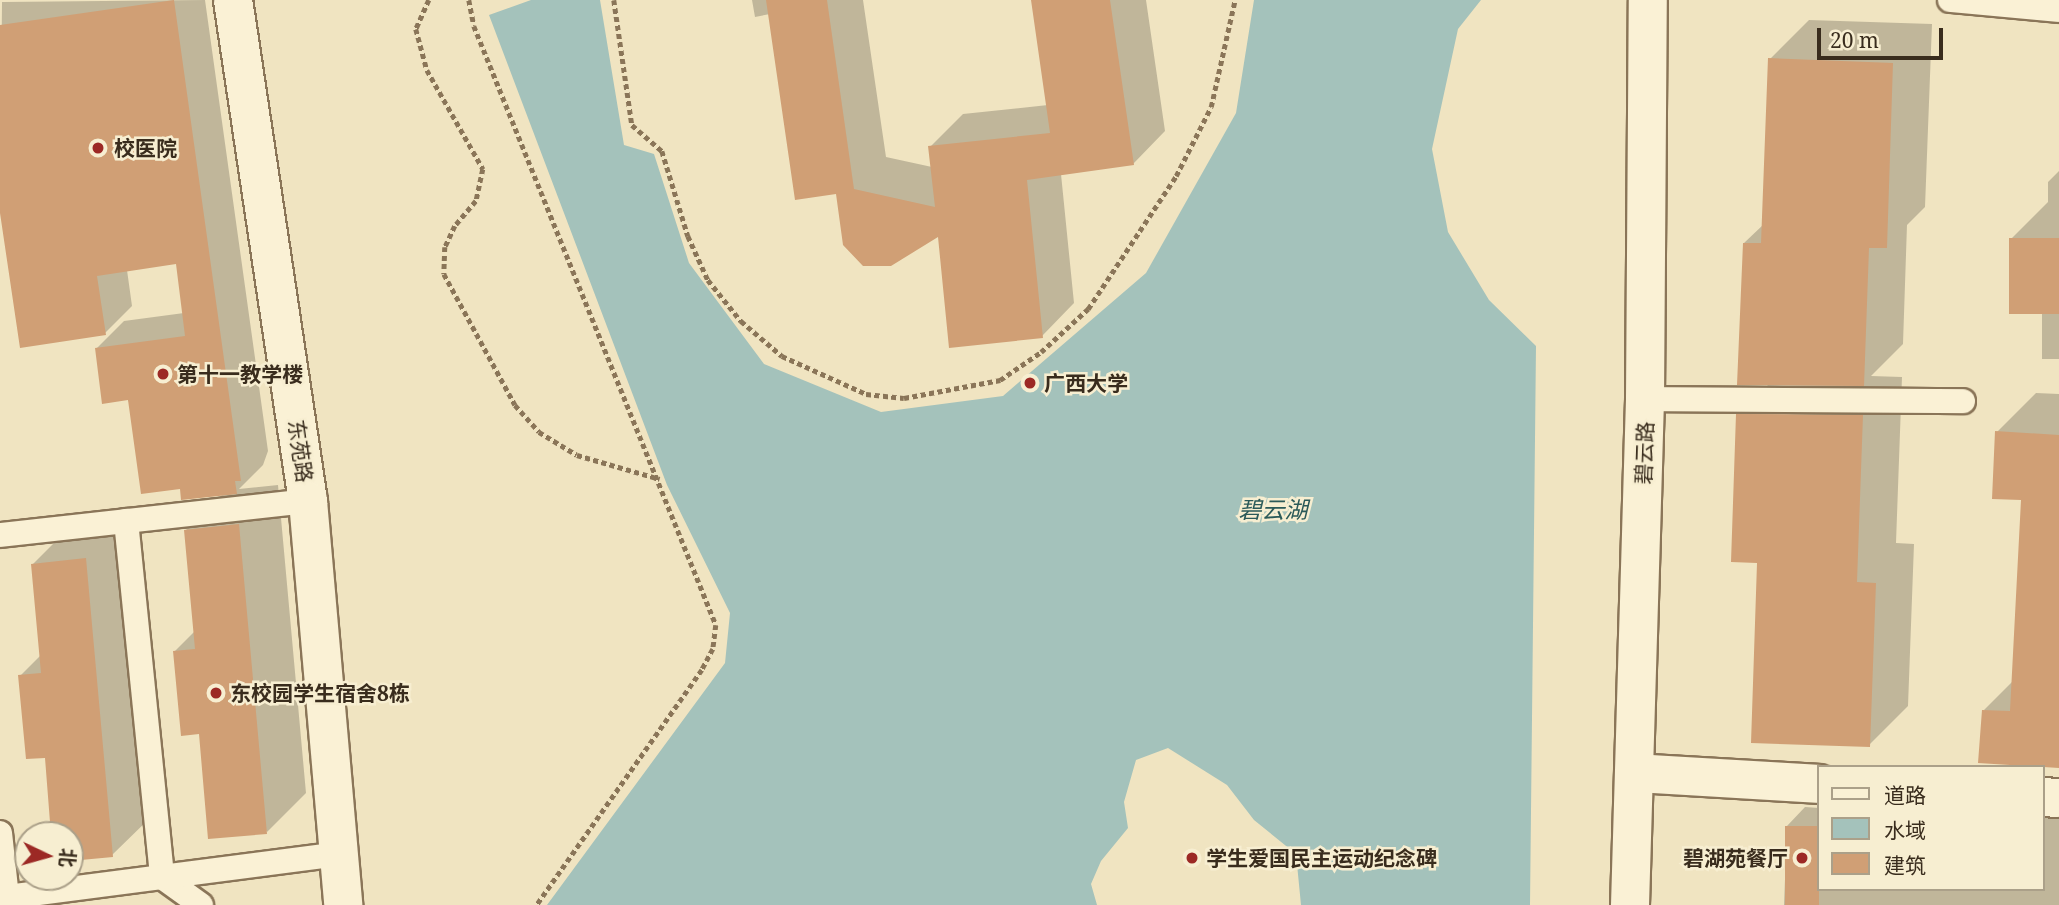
<!DOCTYPE html>
<meta charset="utf-8">
<style>
body{margin:0}
#map{position:relative;width:2059px;height:905px;overflow:hidden;background:#f0e4c1;font-family:"Noto Serif","Noto Sans SC",serif}
div>[style]{position:absolute}
.water>*{inset:0;background:#a4c2bb}
.shadow>*{inset:0;background:#0003}
.building>*{inset:0;background:#d09f75;transform-origin:0 0}
.path>*{height:4.5px;margin-top:-2.25px;transform-origin:0;background:repeating-linear-gradient(90deg,#8a7558 0 5px,transparent 0 8.5px)}
.roads{filter:drop-shadow(2px 0 #8a7558) drop-shadow(-2px 0 #8a7558) drop-shadow(0 2px #8a7558) drop-shadow(0 -2px #8a7558)}
.lane>*{height:24px;margin:-12px;padding:0 12px;transform-origin:12px;border-radius:12px;background:#faf1d5}
.street>*{height:38px;margin:-19px;padding:0 19px;transform-origin:19px;border-radius:19px;background:#faf1d5}
.dots>*{width:19px;height:19px;translate:-50% -50%;box-sizing:border-box;border:4px solid #f7eed1;border-radius:50%}
span{translate:-50% -50%;white-space:nowrap;text-align:center;line-height:1.15;-webkit-text-stroke:5px #f7eed1;paint-order:stroke}
.poi-label{font-size:21px;color:#392c1d;font-weight:700}
.left{translate:0 -50%;text-align:left}
.right{translate:-100% -50%;text-align:right}
.street-label{font-size:21px;color:#392c1d}
.water-label{font-size:23px;color:#2b5a59;font-style:italic}
.legend{position:absolute;left:1817px;top:765px;width:228px;height:126px;box-sizing:border-box;background:#f7eed1;border:2px solid #aba089;margin:0;padding:9px 12px;list-style:none;font-size:21px;color:#392c1d}
.legend li{display:flex;align-items:center;gap:14px;height:35px}
.legend b{width:35px;border:2px solid #aba089}
.north{position:absolute;left:14px;top:821px;width:70px;height:70px;box-sizing:border-box;background:#f7eed1;border:2px solid #aba089;border-radius:50%;rotate:95deg;font-size:19px;font-weight:700;line-height:28px;text-align:center;color:#392c1d}
.north::after{content:'';display:block;margin:auto;width:24px;height:32px;background:#9c2925;clip-path:polygon(50% 0,100% 100%,50% 72%,0 100%)}
.scale{position:absolute;left:1817px;top:28px;width:126px;height:32px;box-sizing:border-box;border:4px solid #392c1d;border-top:0;padding-left:9px;font-size:21px;line-height:24px;white-space:nowrap;color:#392c1d;-webkit-text-stroke:5px #f7eed1;paint-order:stroke}
</style>
<div id="map">
<div class="water">
<i style="clip-path:polygon(531px 0,600px 0,624px 145px,654px 154px,689px 263px,764px 364px,881px 412px,1003px 396px,1146px 273px,1236px 113px,1254px 0,1481px 0,1458px 29px,1432px 149px,1448px 232px,1489px 300px,1536px 346px,1530px 905px,1301px 905px,1296px 854px,1254px 820px,1227px 785px,1168px 748px,1136px 760px,1124px 802px,1128px 828px,1101px 861px,1091px 884px,1097px 905px,547px 905px,725px 663px,730px 613px,667px 485px,489px 15px)"></i>
</div>
<div class="shadow">
<i style="clip-path:polygon(205px 0,268px 451px,263px 465px,239px 489px,278px 485px,306px 793px,267px 832px,201px 732px,174px 652px,195px 631px,186px 530px,223px 494px,182px 487px,96px 349px,124px 321px,184px 313px,177px 262px,127px 270px,132px 306px,105px 333px,0 201px,2px 2px)"></i>
<i style="clip-path:polygon(752px 0,863px 0,886px 157px,932px 167px,930px 147px,963px 114px,1048px 105px,1033px 0,1146px 0,1165px 131px,1133px 164px,1061px 174px,1074px 303px,1042px 336px,939px 234px,837px 192px,770px 14px,755px 17px)"></i>
<i style="clip-path:polygon(1809px 20px,1932px 24px,1925px 207px,1907px 225px,1903px 344px,1871px 376px,1902px 377px,1896px 543px,1914px 544px,1908px 706px,1869px 745px,1759px 561px,1738px 415px,1770px 383px,1744px 243px,1764px 224px,1770px 59px)"></i>
<i style="clip-path:polygon(2059px 171px,2059px 359px,2042px 359px,2042px 313px,2011px 239px,2048px 202px,2048px 182px)"></i>
<i style="clip-path:polygon(2036px 393px,2059px 394px,2059px 766px,1984px 710px,2013px 681px,2023px 499px,1997px 432px)"></i>
<i style="clip-path:polygon(125px 519px,152px 816px,112px 855px,70px 859px,70px 835px,20px 676px,41px 655px,33px 564px,72px 525px)"></i>
<i style="clip-path:polygon(1805px 807px,1819px 808px,1819px 889px,2043px 889px,2043px 814px,2059px 814px,2059px 905px,1784px 905px,1787px 826px)"></i>
</div>
<div class="building">
<i style="clip-path:polygon(174px 0,241px 481px,235px 481px,237px 494px,181px 500px,180px 489px,141px 494px,128px 400px,102px 404px,95px 348px,185px 336px,176px 264px,97px 276px,106px 335px,20px 348px,0 213px,0 25px)"></i>
<i style="clip-path:polygon(766px 0,827px 0,854px 189px,935px 207px,928px 146px,1050px 133px,1031px 0,1110px 0,1134px 165px,1027px 180px,1043px 338px,949px 348px,938px 237px,891px 266px,863px 266px,843px 245px,836px 194px,795px 200px)"></i>
<i style="clip-path:polygon(1768px 58px,1893px 63px,1887px 248px,1869px 248px,1864px 386px,1737px 385px,1743px 243px,1761px 243px)"></i>
<i style="left:2009px;top:238px;width:50px;height:76px"></i>
<i style="clip-path:polygon(1736px 414px,1863px 415px,1857px 582px,1876px 583px,1870px 747px,1751px 743px,1757px 563px,1731px 562px)"></i>
<i style="clip-path:polygon(1995px 431px,2059px 435px,2059px 768px,1978px 763px,1982px 710px,2010px 711px,2021px 500px,1992px 499px)"></i>
<i style="clip-path:polygon(239px 524px,267px 834px,208px 839px,199px 734px,181px 736px,173px 651px,195px 649px,184px 530px)"></i>
<i style="clip-path:polygon(86px 558px,113px 857px,70px 861px,70px 835px,51px 835px,45px 758px,26px 759px,18px 675px,41px 673px,31px 564px)"></i>
<i style="left:1785px;top:826px;width:34px;height:79px"></i>
</div>
<div class="path">
<i style="left:429px;top:0;width:32px;rotate:114deg"></i>
<i style="left:416px;top:29px;width:42px;rotate:75deg"></i>
<i style="left:427px;top:70px;width:114px;rotate:60.5deg"></i>
<i style="left:483px;top:169px;width:33px;rotate:102deg"></i>
<i style="left:476px;top:201px;width:33px;rotate:130deg"></i>
<i style="left:455px;top:226px;width:23px;rotate:115deg"></i>
<i style="left:445px;top:247px;width:27px;rotate:92deg"></i>
<i style="left:444px;top:274px;width:149px;rotate:61.5deg"></i>
<i style="left:515px;top:405px;width:36px;rotate:48deg"></i>
<i style="left:539px;top:432px;width:44px;rotate:31.2deg"></i>
<i style="left:577px;top:455px;width:86px;rotate:16.1deg"></i>
<i style="left:469px;top:0;width:26px;rotate:79deg"></i>
<i style="left:474px;top:26px;width:646px;rotate:68deg"></i>
<i style="left:716px;top:625px;width:24px;rotate:97deg"></i>
<i style="left:713px;top:649px;width:24px;rotate:118deg"></i>
<i style="left:702px;top:670px;width:287px;rotate:125.1deg"></i>
<i style="left:614px;top:0;width:126px;rotate:81.8deg"></i>
<i style="left:632px;top:125px;width:40px;rotate:41deg"></i>
<i style="left:662px;top:151px;width:89px;rotate:73deg"></i>
<i style="left:688px;top:236px;width:48px;rotate:65.6deg"></i>
<i style="left:708px;top:280px;width:53px;rotate:51.2deg"></i>
<i style="left:741px;top:321px;width:54px;rotate:40.5deg"></i>
<i style="left:782px;top:356px;width:92px;rotate:24.3deg"></i>
<i style="left:866px;top:394px;width:38px;rotate:6deg"></i>
<i style="left:904px;top:398px;width:98px;rotate:-10.6deg"></i>
<i style="left:1000px;top:380px;width:50px;rotate:-34.3deg"></i>
<i style="left:1041px;top:352px;width:64px;rotate:-42.5deg"></i>
<i style="left:1088px;top:309px;width:159px;rotate:-56.5deg"></i>
<i style="left:1176px;top:176px;width:77px;rotate:-63.1deg"></i>
<i style="left:1211px;top:107px;width:110px;rotate:-77.4deg"></i>
</div>
<div class="roads">
<div class="lane">
<i style="left:1950px;top:0;width:109px;rotate:5.2deg"></i>
<i style="left:1645px;top:399px;width:318px;rotate:0.4deg"></i>
<i style="left:126px;top:521px;width:358px;rotate:84.2deg"></i>
<i style="left:162px;top:877px;width:48px;rotate:35.7deg"></i>
<i style="left:0;top:535px;width:310px;rotate:-6.3deg"></i>
<i style="left:0;top:833px;width:64px;rotate:83.8deg"></i>
<i style="left:0;top:898px;width:343px;rotate:-7.4deg"></i>
</div>
<div class="street">
<i style="left:233px;top:0;width:507px;rotate:81.49deg"></i>
<i style="left:308px;top:501px;width:406px;rotate:85deg"></i>
<i style="left:1635px;top:773px;width:184px;rotate:3.4deg"></i>
<i style="left:2043px;top:797px;width:16px;rotate:4deg"></i>
<i style="left:1630px;top:905px;width:506px;rotate:-88.3deg"></i>
<i style="left:1645px;top:399px;width:399px;rotate:-89.6deg"></i>
</div>
</div>
<div class="dots">
<i style="left:98px;top:148px;background:#9c2925"></i>
<i style="left:163px;top:374px;background:#9c2925"></i>
<i style="left:1030px;top:383px;background:#9c2925"></i>
<i style="left:216px;top:693px;background:#9c2925"></i>
<i style="left:1192px;top:858px;background:#9c2925"></i>
<i style="left:1802px;top:858px;background:#9c2925"></i>
</div>
<div class="poi-label">
<span class="left" style="left:114px;top:148px">校医院</span>
<span class="left" style="left:177px;top:374px">第十一教学楼</span>
<span class="left" style="left:1044px;top:383px">广西大学</span>
<span class="left" style="left:230px;top:693px">东校园学生宿舍8栋</span>
<span class="left" style="left:1206px;top:858px">学生爱国民主运动纪念碑</span>
<span class="right" style="left:1788px;top:858px">碧湖苑餐厅</span>
</div>
<div class="street-label">
<span style="left:301px;top:451px;rotate:82deg">东苑路</span>
<span style="left:1644px;top:453px;rotate:-88deg">碧云路</span>
</div>
<div class="water-label">
<span style="left:1273px;top:509px">碧云湖</span>
</div>
<ul class="legend">
<li><b style="height:9px;background:#faf1d5"></b>道路</li>
<li><b style="height:19px;background:#a4c2bb"></b>水域</li>
<li><b style="height:19px;background:#d09f75"></b>建筑</li>
</ul>
<div class="north">北</div>
<div class="scale">20 m</div>
</div>
